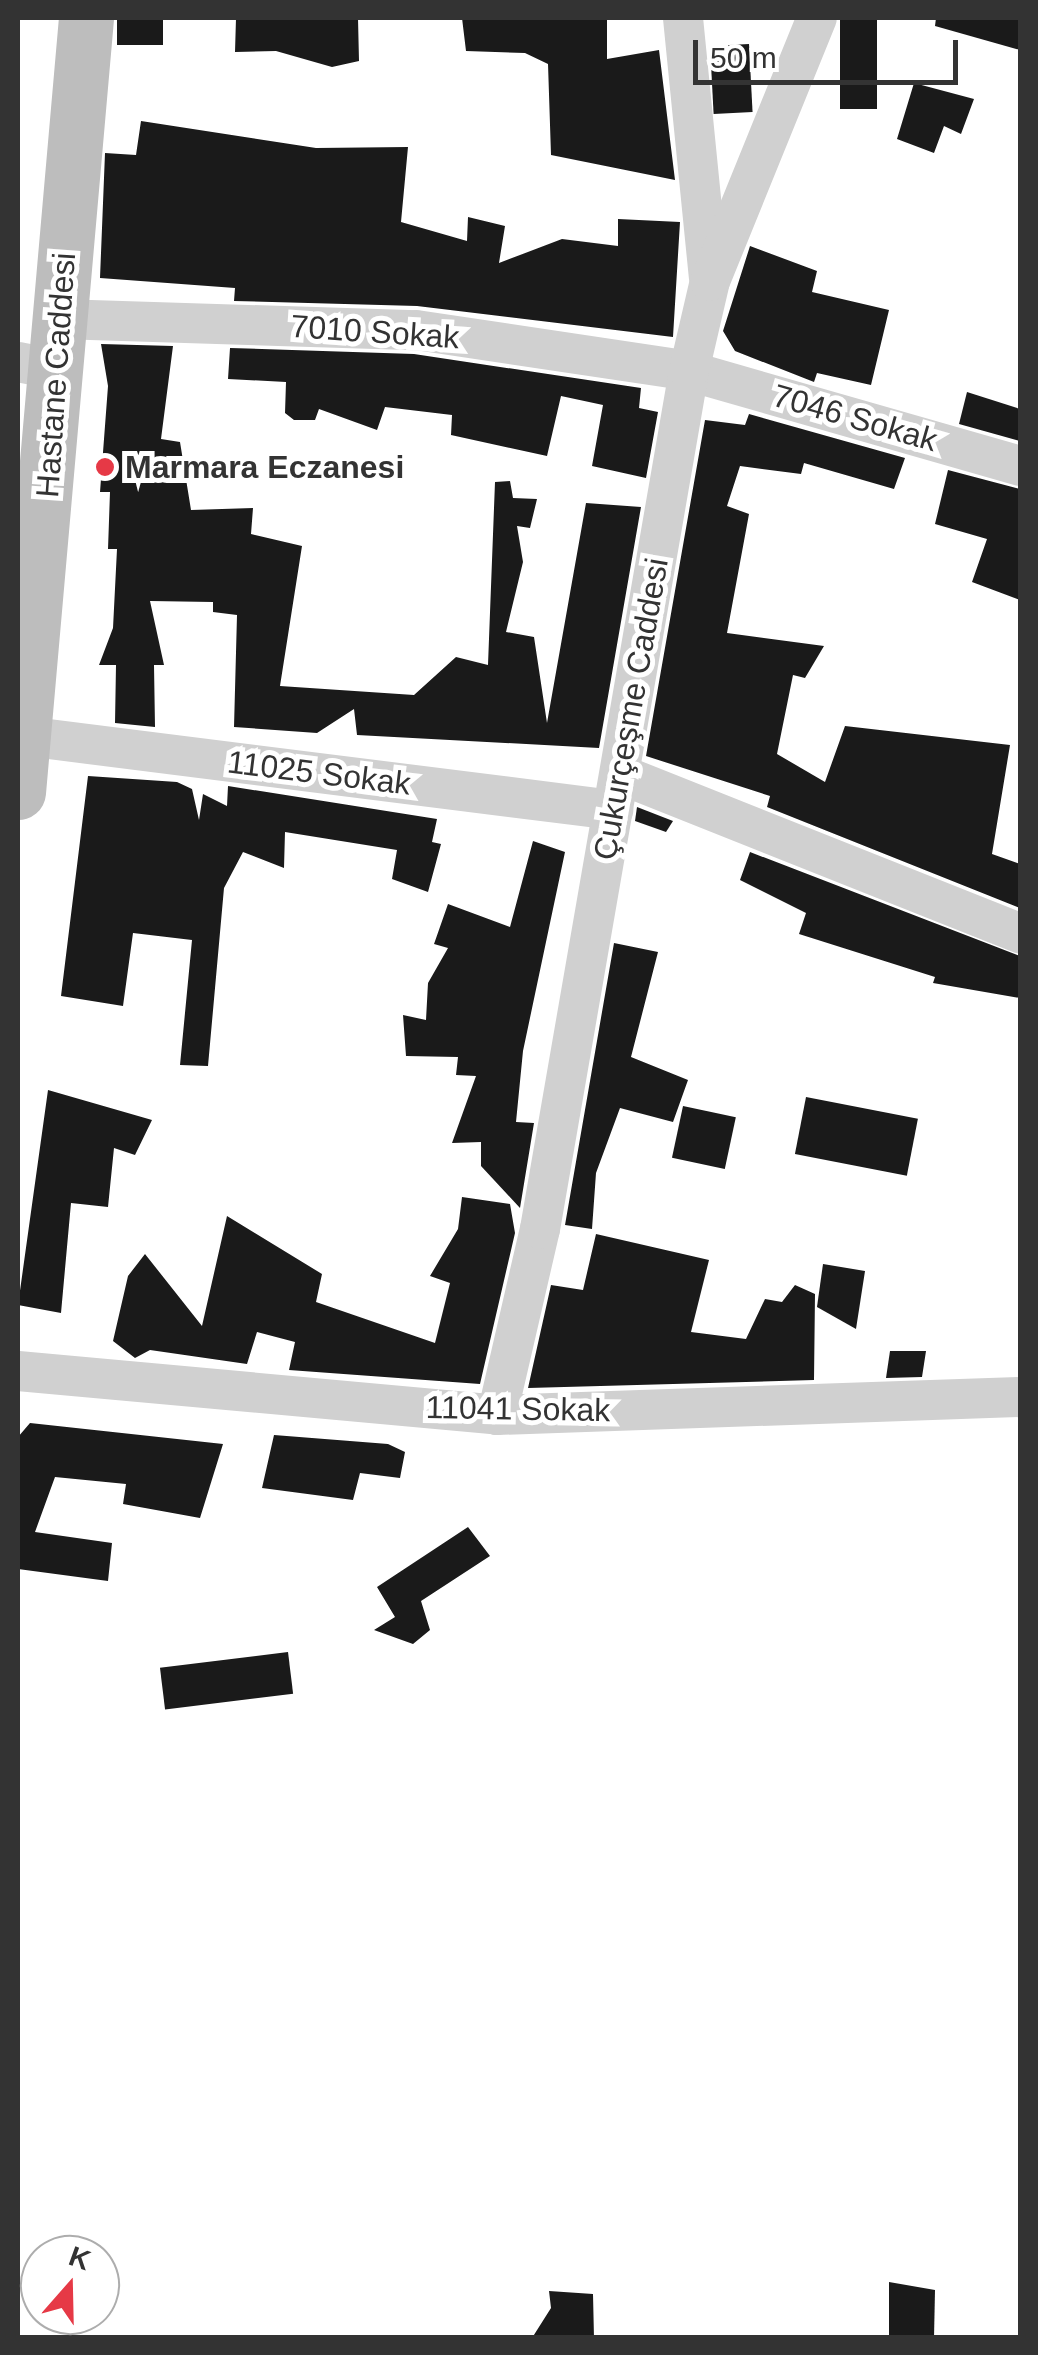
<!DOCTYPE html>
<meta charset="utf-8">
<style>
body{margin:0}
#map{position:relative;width:1038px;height:2355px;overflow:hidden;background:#fff;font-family:Helvetica,sans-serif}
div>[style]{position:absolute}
.building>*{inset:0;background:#1a1a1a;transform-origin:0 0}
.street>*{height:40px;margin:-20px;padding:0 20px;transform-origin:20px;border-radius:20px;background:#d0d0d0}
.secondary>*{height:55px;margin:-27.5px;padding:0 27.5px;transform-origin:27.5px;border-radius:27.5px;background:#bdbdbd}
.dots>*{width:28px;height:28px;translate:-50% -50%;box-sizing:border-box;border:5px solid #fff;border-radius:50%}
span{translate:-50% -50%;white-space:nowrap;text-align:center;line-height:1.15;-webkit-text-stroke:10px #fff;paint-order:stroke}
.street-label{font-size:32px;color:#333}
.poi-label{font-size:32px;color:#333;font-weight:700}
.left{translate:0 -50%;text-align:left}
.frame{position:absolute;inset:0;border:20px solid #333;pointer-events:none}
.north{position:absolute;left:20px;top:2235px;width:100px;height:100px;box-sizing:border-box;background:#fff;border:2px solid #adadad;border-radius:50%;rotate:20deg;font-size:28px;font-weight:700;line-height:40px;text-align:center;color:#333}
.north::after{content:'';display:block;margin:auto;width:35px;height:45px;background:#e63946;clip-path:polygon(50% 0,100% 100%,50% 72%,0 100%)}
.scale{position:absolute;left:693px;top:40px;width:265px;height:45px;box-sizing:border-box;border:5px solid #333;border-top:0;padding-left:12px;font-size:30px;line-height:35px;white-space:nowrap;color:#333;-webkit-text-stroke:8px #fff;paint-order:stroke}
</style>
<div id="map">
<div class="building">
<i style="left:117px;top:18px;width:46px;height:27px"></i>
<i style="clip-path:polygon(236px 18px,358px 18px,359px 61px,332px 67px,276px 51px,235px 52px)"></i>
<i style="clip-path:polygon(462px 18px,607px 18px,607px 59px,659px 50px,675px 180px,551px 155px,548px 64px,525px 53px,466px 51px)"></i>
<i style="left:840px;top:18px;width:37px;height:91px"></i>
<i style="clip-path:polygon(936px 18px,1020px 18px,1020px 50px,935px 26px)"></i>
<i style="left:749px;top:44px;width:68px;height:39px;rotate:87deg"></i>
<i style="clip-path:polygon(914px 83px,974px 99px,961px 134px,944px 126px,934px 153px,897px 139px)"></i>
<i style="clip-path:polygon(141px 121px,316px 148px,408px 147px,401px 222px,467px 241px,468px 217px,505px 226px,499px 263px,562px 239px,618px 246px,618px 219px,680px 222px,673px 337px,417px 306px,234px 301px,235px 288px,100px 278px,105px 153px,136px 155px)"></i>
<i style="clip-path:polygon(750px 246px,817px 271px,812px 292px,889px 310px,871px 385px,817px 373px,814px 382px,735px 351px,723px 331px)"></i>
<i style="clip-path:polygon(101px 344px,173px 346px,161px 439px,180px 442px,191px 510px,253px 508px,251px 534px,302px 546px,280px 686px,414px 695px,456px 657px,488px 665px,495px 482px,510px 481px,513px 498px,537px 499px,530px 528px,517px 526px,523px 562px,506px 632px,534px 637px,547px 723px,586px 503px,641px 507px,599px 748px,357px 735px,354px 709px,317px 733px,234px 727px,237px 615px,213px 612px,213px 602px,150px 601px,164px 665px,154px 665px,155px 727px,115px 723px,116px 665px,99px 665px,113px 628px,117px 549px,108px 549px,110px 492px,100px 492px,108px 386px)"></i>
<i style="clip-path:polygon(230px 348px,414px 354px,641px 388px,639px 408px,658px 412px,646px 478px,592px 466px,603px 405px,561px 396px,547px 456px,451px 435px,452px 415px,385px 407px,377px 430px,319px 409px,315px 420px,294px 420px,285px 413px,286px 382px,228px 379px)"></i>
<i style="clip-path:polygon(967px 392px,1020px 409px,1020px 441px,959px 424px)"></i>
<i style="clip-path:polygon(749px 414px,905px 458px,894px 489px,804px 463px,801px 474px,740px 466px,727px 506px,749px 514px,727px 633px,824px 646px,805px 678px,793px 675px,777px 754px,825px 782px,845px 726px,1010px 745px,992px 854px,1020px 864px,1020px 908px,767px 807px,770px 796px,646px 756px,705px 420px,745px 425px)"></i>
<i style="clip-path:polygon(948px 470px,1020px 489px,1020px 600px,972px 582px,987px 539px,935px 524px)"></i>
<i style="clip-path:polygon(88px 776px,177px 782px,192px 789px,199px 820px,203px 794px,227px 806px,228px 786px,437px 819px,432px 842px,441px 844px,428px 892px,392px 879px,397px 850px,285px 832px,284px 868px,243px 852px,224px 888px,208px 1066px,180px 1065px,192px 940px,133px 933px,123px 1006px,61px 996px)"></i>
<i style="clip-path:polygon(637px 807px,673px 821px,666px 832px,635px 821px)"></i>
<i style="clip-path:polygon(533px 841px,565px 852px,523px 1051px,516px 1122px,534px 1123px,520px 1208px,481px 1166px,481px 1142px,452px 1143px,476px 1076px,456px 1075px,458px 1057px,406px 1056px,403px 1015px,426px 1020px,428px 983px,448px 948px,434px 944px,448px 904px,510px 927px)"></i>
<i style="clip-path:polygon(750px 852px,1020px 956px,1020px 998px,933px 983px,935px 977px,799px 934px,806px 913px,740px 880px)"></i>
<i style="clip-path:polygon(614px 943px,658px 952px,631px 1057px,688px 1080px,673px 1122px,620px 1108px,596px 1173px,592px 1229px,565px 1225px)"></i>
<i style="clip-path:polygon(48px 1090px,152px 1120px,135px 1155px,114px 1148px,108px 1207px,71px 1203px,61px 1313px,18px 1305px)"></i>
<i style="left:806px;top:1097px;width:114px;height:58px;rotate:11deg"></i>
<i style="left:683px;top:1106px;width:54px;height:53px;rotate:12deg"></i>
<i style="clip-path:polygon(462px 1197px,510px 1204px,515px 1233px,480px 1384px,289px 1370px,295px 1342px,257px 1332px,247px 1364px,150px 1350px,135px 1358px,113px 1341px,128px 1276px,145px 1254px,202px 1326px,227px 1216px,322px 1274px,316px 1302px,435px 1343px,450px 1283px,430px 1276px,458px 1229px)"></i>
<i style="clip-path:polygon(596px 1234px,709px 1260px,691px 1332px,746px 1339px,765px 1299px,782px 1302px,795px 1285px,815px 1294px,814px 1380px,528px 1388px,551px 1285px,583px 1290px)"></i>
<i style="clip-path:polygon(823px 1264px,865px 1271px,856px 1329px,817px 1307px)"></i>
<i style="clip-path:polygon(890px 1351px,926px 1351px,922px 1377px,886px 1378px)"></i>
<i style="clip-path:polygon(30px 1423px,223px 1444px,200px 1518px,123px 1504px,126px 1484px,55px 1477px,35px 1532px,112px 1543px,108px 1581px,18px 1569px,18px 1437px)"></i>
<i style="clip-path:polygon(274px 1435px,388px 1444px,405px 1452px,400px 1478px,360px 1473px,353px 1500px,262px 1488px)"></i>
<i style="clip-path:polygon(468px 1527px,490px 1556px,421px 1601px,430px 1630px,413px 1644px,374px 1630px,395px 1617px,377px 1587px)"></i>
<i style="left:288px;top:1652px;width:42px;height:129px;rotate:83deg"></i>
<i style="clip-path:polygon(889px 2282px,935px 2290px,934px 2338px,889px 2338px)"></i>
<i style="clip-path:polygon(549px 2291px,593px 2294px,594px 2338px,532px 2338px,551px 2308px)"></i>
</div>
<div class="street">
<i style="left:683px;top:18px;width:260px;rotate:84.3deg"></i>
<i style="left:59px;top:319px;width:357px;rotate:1.8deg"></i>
<i style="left:416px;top:330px;width:276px;rotate:8.5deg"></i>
<i style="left:689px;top:371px;width:344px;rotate:16deg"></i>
<i style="left:18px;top:362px;width:42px;rotate:11deg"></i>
<i style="left:25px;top:736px;width:593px;rotate:7.17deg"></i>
<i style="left:622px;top:775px;width:428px;rotate:21.7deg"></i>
<i style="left:18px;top:1371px;width:481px;rotate:5.2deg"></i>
<i style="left:497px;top:1415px;width:523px;rotate:-1.97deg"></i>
<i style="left:497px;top:1415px;width:191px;rotate:-77deg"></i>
<i style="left:540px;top:1229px;width:871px;rotate:-80.15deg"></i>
<i style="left:689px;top:371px;width:92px;rotate:-76.9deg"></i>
<i style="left:710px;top:281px;width:284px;rotate:-67.9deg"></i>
</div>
<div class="secondary">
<i style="left:18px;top:792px;width:777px;rotate:-84.98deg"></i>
</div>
<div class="dots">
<i style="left:105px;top:467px;background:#e63946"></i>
</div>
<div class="street-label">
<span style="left:375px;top:332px;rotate:4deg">7010 Sokak</span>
<span style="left:56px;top:375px;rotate:-86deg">Hastane Caddesi</span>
<span style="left:855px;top:418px;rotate:16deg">7046 Sokak</span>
<span style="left:631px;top:709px;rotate:-80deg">Çukurçeşme Caddesi</span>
<span style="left:319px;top:773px;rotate:7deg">11025 Sokak</span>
<span style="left:518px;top:1409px;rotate:1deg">11041 Sokak</span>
</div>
<div class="poi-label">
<span class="left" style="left:125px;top:467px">Marmara Eczanesi</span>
</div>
<div class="frame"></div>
<div class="north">K</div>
<div class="scale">50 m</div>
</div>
